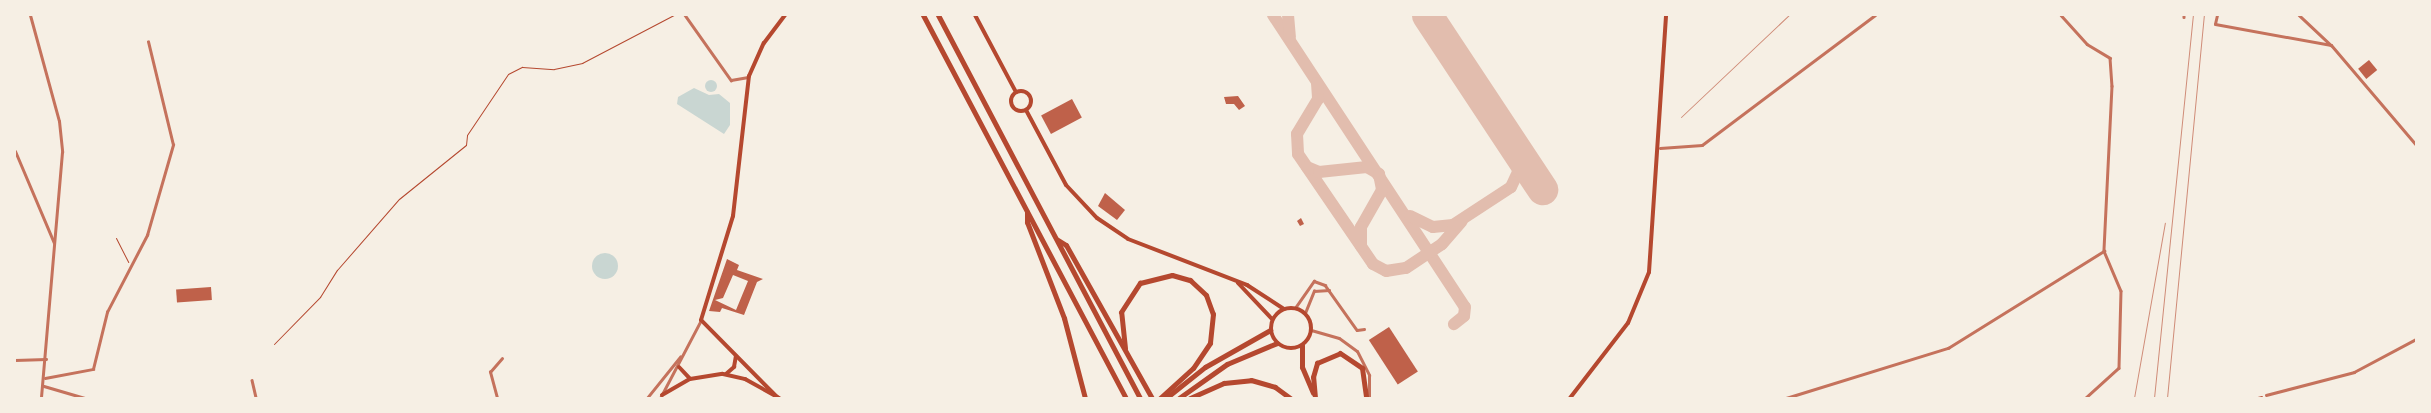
<!DOCTYPE html>
<style>
body{margin:0}
#map{position:relative;width:2431px;height:413px;overflow:hidden;background:#f6efe4;font-family:"Fira Sans",sans-serif}
div>[style]{position:absolute}
.water>*{inset:0;background:#c9d6d2}
.round{border-radius:50%}
.taxiway>*{height:12px;margin:-6px;padding:0 6px;transform-origin:6px;border-radius:6px;background:#e2bdae}
.runway>*{height:31px;margin:-15.5px;padding:0 15.5px;transform-origin:15.5px;border-radius:15.5px;background:#e2bdae}
.building>*{inset:0;background:#bf614a;transform-origin:0 0}
.path>*{height:1px;margin:-0.5px;padding:0 0.5px;transform-origin:0.5px;border-radius:0.5px;background:#b5482f}
.minor>*{height:2.5px;margin:-1.25px;padding:0 1.25px;transform-origin:1.25px;border-radius:1.25px;background:#c5725c}
.tertiary>*{height:3px;margin:-1.5px;padding:0 1.5px;transform-origin:1.5px;border-radius:1.5px;background:#c5725c}
.secondary>*{height:4px;margin:-2px;padding:0 2px;transform-origin:2px;border-radius:2px;background:#b5482f}
.secondary>.ring{margin:-2px;padding:0;box-sizing:content-box;background:none;border:4px solid #b5482f;border-radius:50%}
.motorway>*{height:5px;margin:-2.5px;padding:0 2.5px;transform-origin:2.5px;border-radius:2.5px;background:#b5482f}
.rail>*{height:1px;margin:-0.5px;padding:0 0.5px;transform-origin:0.5px;border-radius:0.5px;background:#cf8b77}
span{translate:-50% -50%;white-space:nowrap;text-align:center;line-height:1.15;-webkit-text-stroke:5px #f6efe4;paint-order:stroke}
.frame{position:absolute;inset:0;border:16px solid #f6efe4;pointer-events:none}
</style>
<div id="map">
<div class="water">
<i class="round" style="left:705px;top:80px;width:12px;height:12px"></i>
<i style="clip-path:polygon(694px 88px,709px 95px,719px 94px,730px 103px,730px 125px,724px 134px,677px 104px,678px 97px)"></i>
<i class="round" style="left:592px;top:253px;width:26px;height:26px"></i>
</div>
<div class="taxiway">
<i style="left:1273px;top:15px;width:349px;rotate:56.7deg"></i>
<i style="left:1465px;top:307px;width:9px;rotate:96deg"></i>
<i style="left:1464px;top:316px;width:13px;rotate:141deg"></i>
<i style="left:1288px;top:15px;width:22px;rotate:85deg"></i>
<i style="left:1317px;top:83px;width:16px;rotate:86deg"></i>
<i style="left:1318px;top:99px;width:41px;rotate:121deg"></i>
<i style="left:1297px;top:134px;width:20px;rotate:87deg"></i>
<i style="left:1298px;top:154px;width:133px;rotate:55.7deg"></i>
<i style="left:1373px;top:264px;width:15px;rotate:28deg"></i>
<i style="left:1386px;top:271px;width:20px;rotate:-9deg"></i>
<i style="left:1406px;top:268px;width:43px;rotate:-33.7deg"></i>
<i style="left:1442px;top:244px;width:30px;rotate:-49deg"></i>
<i style="left:1307px;top:167px;width:13px;rotate:23deg"></i>
<i style="left:1319px;top:172px;width:48px;rotate:-5.9deg"></i>
<i style="left:1367px;top:167px;width:14px;rotate:30deg"></i>
<i style="left:1379px;top:174px;width:16px;rotate:79deg"></i>
<i style="left:1382px;top:190px;width:43px;rotate:119.6deg"></i>
<i style="left:1361px;top:227px;width:19px;rotate:90deg"></i>
<i style="left:1410px;top:216px;width:25px;rotate:26deg"></i>
<i style="left:1433px;top:227px;width:20px;rotate:-6deg"></i>
<i style="left:1453px;top:225px;width:69px;rotate:-33.2deg"></i>
<i style="left:1511px;top:187px;width:17px;rotate:-65deg"></i>
<i style="left:1518px;top:172px;width:17px;rotate:-93deg"></i>
<i style="left:1517px;top:155px;width:53px;rotate:-119.5deg"></i>
</div>
<div class="runway">
<i style="left:1427px;top:15px;width:209px;rotate:56.5deg"></i>
</div>
<div class="building">
<i style="left:2369px;top:60px;width:13px;height:14px;rotate:51deg"></i>
<i style="clip-path:polygon(1238px 96px,1245px 106px,1239px 110px,1234px 104px,1226px 104px,1224px 97px)"></i>
<i style="left:1072px;top:99px;width:21px;height:35px;rotate:62deg"></i>
<i style="clip-path:polygon(1105px 193px,1125px 210px,1117px 220px,1098px 206px)"></i>
<i style="clip-path:polygon(1301px 218px,1304px 224px,1300px 226px,1297px 221px)"></i>
<i style="clip-path:polygon(evenodd,727px 259px,739px 265px,737px 270px,763px 279px,757px 282px,744px 315px,722px 308px,720px 312px,709px 311px,727px 259px,733px 275px,748px 281px,736px 310px,715px 300px,723px 298px,733px 275px)"></i>
<i style="left:211px;top:287px;width:13px;height:35px;rotate:86deg"></i>
<i style="left:1389px;top:327px;width:53px;height:24px;rotate:57deg"></i>
</div>
<div class="path">
<i style="left:116px;top:238px;width:27px;rotate:63deg"></i>
<i style="left:274px;top:344px;width:66px;rotate:-45.6deg"></i>
<i style="left:320px;top:297px;width:32px;rotate:-58deg"></i>
<i style="left:337px;top:270px;width:94px;rotate:-48.9deg"></i>
<i style="left:399px;top:199px;width:86px;rotate:-38.9deg"></i>
<i style="left:466px;top:145px;width:10px;rotate:-84deg"></i>
<i style="left:467px;top:135px;width:73px;rotate:-56.1deg"></i>
<i style="left:508px;top:74px;width:16px;rotate:-27deg"></i>
<i style="left:522px;top:67px;width:32px;rotate:4deg"></i>
<i style="left:554px;top:69px;width:29px;rotate:-12deg"></i>
<i style="left:582px;top:63px;width:104px;rotate:-27.6deg"></i>
<i style="left:2253px;top:398px;width:9px;rotate:-13deg"></i>
</div>
<div class="minor">
<i style="left:685px;top:15px;width:80px;rotate:54.7deg"></i>
<i style="left:731px;top:80px;width:17px;rotate:-10deg"></i>
<i style="left:2061px;top:15px;width:39px;rotate:48deg"></i>
<i style="left:2087px;top:44px;width:27px;rotate:31deg"></i>
<i style="left:2110px;top:58px;width:28px;rotate:86deg"></i>
<i style="left:2112px;top:86px;width:165px;rotate:92.8deg"></i>
<i style="left:2104px;top:251px;width:43px;rotate:67deg"></i>
<i style="left:2121px;top:291px;width:77px;rotate:91.5deg"></i>
<i style="left:2119px;top:368px;width:45px;rotate:137.7deg"></i>
<i style="left:2184px;top:15px;width:2px;rotate:90deg"></i>
<i style="left:2299px;top:15px;width:44px;rotate:43.2deg"></i>
<i style="left:1660px;top:148px;width:42px;rotate:-4.1deg"></i>
<i style="left:1702px;top:145px;width:216px;rotate:-36.9deg"></i>
<i style="left:1295px;top:308px;width:33px;rotate:-55deg"></i>
<i style="left:1314px;top:281px;width:12px;rotate:20deg"></i>
<i style="left:1325px;top:285px;width:55px;rotate:54.6deg"></i>
<i style="left:1357px;top:330px;width:7px;rotate:-8deg"></i>
<i style="left:1305px;top:313px;width:24px;rotate:-68deg"></i>
<i style="left:1314px;top:291px;width:15px;rotate:-4deg"></i>
<i style="left:15px;top:360px;width:31px;rotate:-2deg"></i>
<i style="left:45px;top:378px;width:49px;rotate:-10.6deg"></i>
<i style="left:93px;top:369px;width:59px;rotate:-76.2deg"></i>
<i style="left:107px;top:312px;width:87px;rotate:-62.5deg"></i>
<i style="left:147px;top:235px;width:94px;rotate:-73.9deg"></i>
<i style="left:173px;top:145px;width:106px;rotate:-103.6deg"></i>
<i style="left:252px;top:380px;width:18px;rotate:77deg"></i>
<i style="left:44px;top:386px;width:43px;rotate:16.3deg"></i>
<i style="left:2266px;top:395px;width:91px;rotate:-14.6deg"></i>
<i style="left:2354px;top:372px;width:70px;rotate:-28deg"></i>
<i style="left:497px;top:398px;width:27px;rotate:-105deg"></i>
<i style="left:490px;top:372px;width:18px;rotate:-49deg"></i>
<i style="left:647px;top:398px;width:53px;rotate:-51.2deg"></i>
<i style="left:1786px;top:398px;width:170px;rotate:-17.2deg"></i>
<i style="left:1948px;top:348px;width:184px;rotate:-31.9deg"></i>
</div>
<div class="tertiary">
<i style="left:30px;top:15px;width:110px;rotate:74.7deg"></i>
<i style="left:59px;top:121px;width:31px;rotate:84deg"></i>
<i style="left:62px;top:152px;width:247px;rotate:94.9deg"></i>
<i style="left:2217px;top:15px;width:9px;rotate:103deg"></i>
<i style="left:2215px;top:24px;width:118px;rotate:10.3deg"></i>
<i style="left:2331px;top:45px;width:131px;rotate:49.6deg"></i>
<i style="left:15px;top:151px;width:100px;rotate:67deg"></i>
<i style="left:1311px;top:330px;width:29px;rotate:16deg"></i>
<i style="left:1339px;top:338px;width:22px;rotate:36deg"></i>
<i style="left:1357px;top:351px;width:27px;rotate:63deg"></i>
<i style="left:1369px;top:375px;width:23px;rotate:90deg"></i>
<i style="left:660px;top:398px;width:88px;rotate:-62.3deg"></i>
</div>
<div class="secondary">
<i style="left:975px;top:15px;width:87px;rotate:62deg"></i>
<i class="ring" style="left:1011px;top:91px;width:16px;height:16px"></i>
<i style="left:1026px;top:110px;width:85px;rotate:61.9deg"></i>
<i style="left:1066px;top:185px;width:45px;rotate:46.8deg"></i>
<i style="left:1097px;top:218px;width:37px;rotate:34deg"></i>
<i style="left:1128px;top:239px;width:128px;rotate:21.1deg"></i>
<i style="left:1247px;top:285px;width:44px;rotate:33deg"></i>
<i style="left:1238px;top:283px;width:50px;rotate:46.6deg"></i>
<i class="ring" style="left:1271px;top:308px;width:36px;height:36px"></i>
<i style="left:679px;top:367px;width:16px;rotate:47deg"></i>
<i style="left:726px;top:374px;width:11px;rotate:-41deg"></i>
<i style="left:734px;top:367px;width:11px;rotate:-80deg"></i>
<i style="left:662px;top:395px;width:32px;rotate:-30deg"></i>
<i style="left:690px;top:379px;width:33px;rotate:-9deg"></i>
<i style="left:723px;top:374px;width:23px;rotate:13deg"></i>
<i style="left:745px;top:379px;width:39px;rotate:29deg"></i>
<i style="left:777px;top:397px;width:108px;rotate:-134.6deg"></i>
<i style="left:701px;top:320px;width:109px;rotate:-72.9deg"></i>
<i style="left:733px;top:216px;width:141px;rotate:-83.5deg"></i>
<i style="left:749px;top:76px;width:36px;rotate:-66deg"></i>
<i style="left:764px;top:43px;width:35px;rotate:-53deg"></i>
<i style="left:1570px;top:398px;width:95px;rotate:-52.3deg"></i>
<i style="left:1628px;top:323px;width:55px;rotate:-67.6deg"></i>
<i style="left:1649px;top:272px;width:258px;rotate:-86.2deg"></i>
</div>
<div class="motorway">
<i style="left:923px;top:15px;width:433px;rotate:62.1deg"></i>
<i style="left:938px;top:15px;width:433px;rotate:62.2deg"></i>
<i style="left:1027px;top:212px;width:10px;rotate:90deg"></i>
<i style="left:1027px;top:222px;width:103px;rotate:68.9deg"></i>
<i style="left:1064px;top:318px;width:83px;rotate:75.3deg"></i>
<i style="left:1058px;top:240px;width:9px;rotate:32deg"></i>
<i style="left:1066px;top:245px;width:176px;rotate:60.7deg"></i>
<i style="left:1302px;top:345px;width:22px;rotate:90deg"></i>
<i style="left:1302px;top:367px;width:28px;rotate:67deg"></i>
<i style="left:1125px;top:348px;width:36px;rotate:-96deg"></i>
<i style="left:1121px;top:312px;width:35px;rotate:-57deg"></i>
<i style="left:1140px;top:283px;width:33px;rotate:-14deg"></i>
<i style="left:1172px;top:275px;width:19px;rotate:16deg"></i>
<i style="left:1190px;top:280px;width:22px;rotate:43deg"></i>
<i style="left:1206px;top:295px;width:20px;rotate:70deg"></i>
<i style="left:1213px;top:314px;width:29px;rotate:96deg"></i>
<i style="left:1210px;top:343px;width:30px;rotate:124deg"></i>
<i style="left:1193px;top:368px;width:45px;rotate:137.7deg"></i>
<i style="left:1166px;top:398px;width:50px;rotate:-38.5deg"></i>
<i style="left:1205px;top:367px;width:75px;rotate:-29.6deg"></i>
<i style="left:1179px;top:398px;width:59px;rotate:-35.3deg"></i>
<i style="left:1227px;top:364px;width:54px;rotate:-22.8deg"></i>
<i style="left:1190px;top:398px;width:37px;rotate:-24deg"></i>
<i style="left:1224px;top:383px;width:27px;rotate:-6deg"></i>
<i style="left:1251px;top:380px;width:25px;rotate:16deg"></i>
<i style="left:1275px;top:387px;width:19px;rotate:36deg"></i>
<i style="left:1315px;top:398px;width:21px;rotate:-95deg"></i>
<i style="left:1313px;top:377px;width:15px;rotate:-74deg"></i>
<i style="left:1317px;top:363px;width:25px;rotate:-23deg"></i>
<i style="left:1340px;top:353px;width:27px;rotate:34deg"></i>
<i style="left:1362px;top:368px;width:30px;rotate:82deg"></i>
</div>
<div class="rail">
<i style="left:1681px;top:117px;width:149px;rotate:-43.4deg"></i>
<i style="left:2134px;top:398px;width:178px;rotate:-80deg"></i>
<i style="left:2154px;top:398px;width:385px;rotate:-84.2deg"></i>
<i style="left:2167px;top:398px;width:385px;rotate:-84.5deg"></i>
</div>
<div class="frame"></div>
</div>
